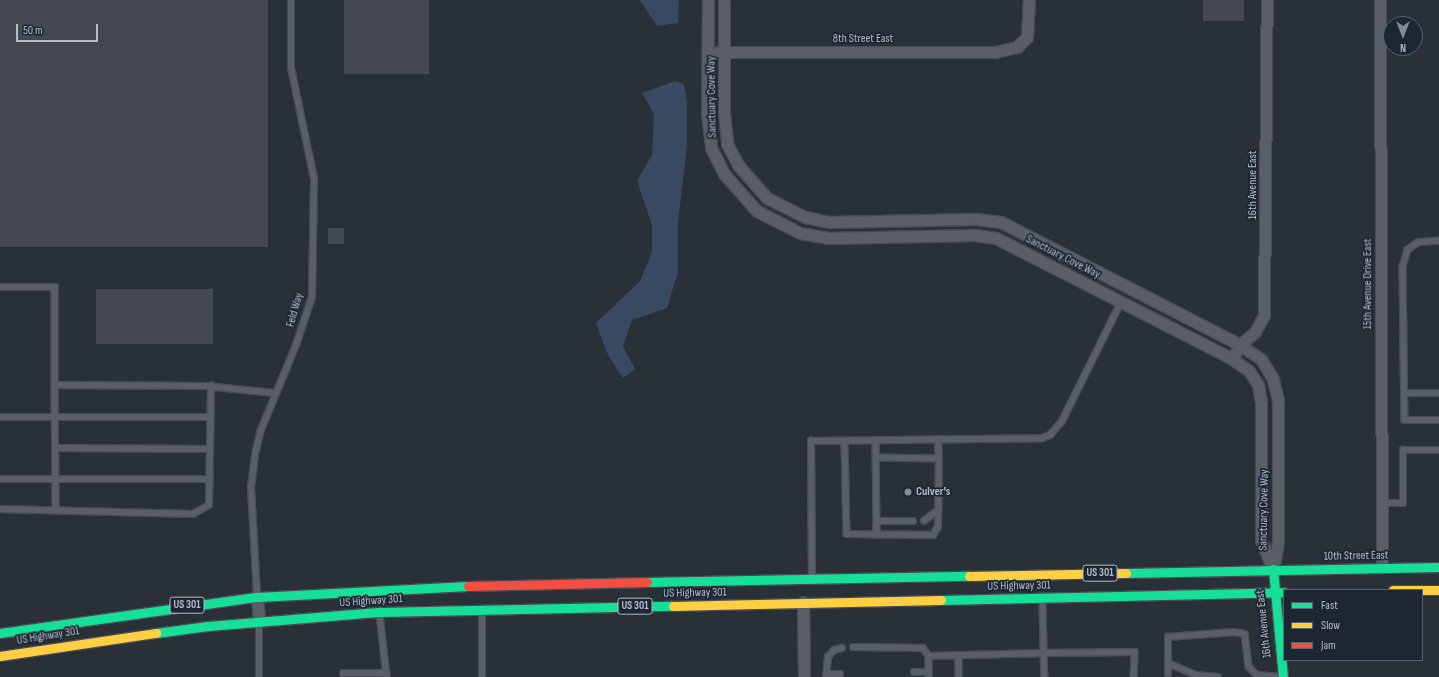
<!DOCTYPE html>
<style>
body{margin:0}
#map{position:relative;width:1439px;height:677px;overflow:hidden;background:#2a3038;font-family:"Sofia Sans Condensed",sans-serif}
div>[style]{position:absolute}
.water>*{inset:0;background:#384963}
.building>*{inset:0;background:#444950;transform-origin:0 0}
.roads{filter:drop-shadow(1px 0 #484c53) drop-shadow(-1px 0 #484c53) drop-shadow(0 1px #484c53) drop-shadow(0 -1px #484c53)}
.lane>*{height:5.5px;margin:-2.75px;padding:0 2.75px;transform-origin:2.75px;border-radius:2.75px;background:#5a5e66}
.street>*{height:11px;margin:-5.5px;padding:0 5.5px;transform-origin:5.5px;border-radius:5.5px;background:#5a5e66}
.fast>*{height:9px;margin:-4.5px;padding:0 4.5px;transform-origin:4.5px;border-radius:4.5px;background:#16e098}
.slow>*{height:9px;margin:-4.5px;padding:0 4.5px;transform-origin:4.5px;border-radius:4.5px;background:#ffcf43}
.jam>*{height:9px;margin:-4.5px;padding:0 4.5px;transform-origin:4.5px;border-radius:4.5px;background:#f24e42}
.dots>*{width:11px;height:11px;translate:-50% -50%;box-sizing:border-box;border:2px solid #1d2633;border-radius:50%}
span{translate:-50% -50%;white-space:nowrap;text-align:center;line-height:1.15;-webkit-text-stroke:3.5px #1d2633;paint-order:stroke}
.shield-label span{padding:1px 3px;background:#1d2633;border:1px solid;border-radius:3px;-webkit-text-stroke-width:0}
.shield-label{font-size:11px;color:#b4bcc9;font-weight:700}
.street-label{font-size:12px;color:#b4bcc9}
.poi-label{font-size:12px;color:#b4bcc9;font-weight:700}
.left{translate:0 -50%;text-align:left}
.legend{position:absolute;left:1283px;top:589px;width:140px;height:72px;box-sizing:border-box;background:#1d2633;border:1px solid #59626f;margin:0;padding:5px 7px;list-style:none;font-size:12px;color:#b4bcc9}
.legend li{display:flex;align-items:center;gap:8px;height:20px}
.legend b{width:20px;border:1px solid #59626f}
.north{position:absolute;left:1383px;top:16px;width:40px;height:40px;box-sizing:border-box;background:#1d2633;border:1px solid #59626f;border-radius:50%;rotate:180deg;font-size:11px;font-weight:700;line-height:16px;text-align:center;color:#b4bcc9}
.north::after{content:'';display:block;margin:auto;width:14px;height:18px;background:#848b96;clip-path:polygon(50% 0,100% 100%,50% 72%,0 100%)}
.scale{position:absolute;left:16px;top:24px;width:82px;height:18px;box-sizing:border-box;border:2px solid #b4bcc9;border-top:0;padding-left:5px;font-size:12px;line-height:14px;white-space:nowrap;color:#b4bcc9;-webkit-text-stroke:3px #1d2633;paint-order:stroke}
</style>
<div id="map">
<div class="water">
<i style="clip-path:polygon(640px 0,679px 0,678px 23px,657px 26px)"></i>
<i style="clip-path:polygon(675px 81px,684px 84px,687px 102px,687px 146px,678px 222px,678px 272px,667px 308px,632px 320px,623px 346px,635px 369px,623px 378px,608px 355px,596px 323px,640px 281px,652px 252px,652px 225px,637px 181px,652px 155px,654px 114px,642px 93px)"></i>
</div>
<div class="building">
<i style="left:0;top:0;width:268px;height:247px"></i>
<i style="left:344px;top:0;width:85px;height:74px"></i>
<i style="left:1203px;top:0;width:41px;height:21px"></i>
<i style="left:328px;top:228px;width:16px;height:16px"></i>
<i style="left:96px;top:289px;width:117px;height:55px"></i>
</div>
<div class="roads">
<div class="lane">
<i style="left:1439px;top:241px;width:21px;rotate:175deg"></i>
<i style="left:1418px;top:243px;width:12px;rotate:145deg"></i>
<i style="left:1408px;top:250px;width:17px;rotate:107deg"></i>
<i style="left:1403px;top:266px;width:154px;rotate:89.3deg"></i>
<i style="left:1405px;top:420px;width:34px"></i>
<i style="left:0;top:287px;width:55px"></i>
<i style="left:55px;top:287px;width:98px;rotate:90deg"></i>
<i style="left:55px;top:385px;width:150px;rotate:0.4deg"></i>
<i style="left:205px;top:386px;width:70px;rotate:5.7deg"></i>
<i style="left:55px;top:385px;width:125px;rotate:89.5deg"></i>
<i style="left:1405px;top:393px;width:34px"></i>
<i style="left:0;top:417px;width:210px"></i>
<i style="left:939px;top:439px;width:20px;rotate:90deg"></i>
<i style="left:876px;top:440px;width:95px;rotate:89.4deg"></i>
<i style="left:845px;top:441px;width:93px;rotate:88.8deg"></i>
<i style="left:847px;top:534px;width:86px;rotate:0.7deg"></i>
<i style="left:933px;top:535px;width:9px;rotate:-58deg"></i>
<i style="left:938px;top:527px;width:68px;rotate:-89.2deg"></i>
<i style="left:939px;top:459px;width:62px;rotate:-179.1deg"></i>
<i style="left:56px;top:448px;width:154px;rotate:0.4deg"></i>
<i style="left:0;top:479px;width:210px"></i>
<i style="left:1382px;top:503px;width:21px"></i>
<i style="left:1403px;top:503px;width:53px;rotate:-90deg"></i>
<i style="left:1403px;top:450px;width:36px"></i>
<i style="left:0;top:509px;width:193px;rotate:1.5deg"></i>
<i style="left:193px;top:514px;width:18px;rotate:-29deg"></i>
<i style="left:209px;top:505px;width:119px;rotate:-89deg"></i>
<i style="left:877px;top:521px;width:36px"></i>
<i style="left:924px;top:521px;width:18px;rotate:-38deg"></i>
<i style="left:812px;top:578px;width:137px;rotate:-90.4deg"></i>
<i style="left:811px;top:441px;width:231px;rotate:-0.7deg"></i>
<i style="left:1042px;top:438px;width:9px;rotate:-21deg"></i>
<i style="left:1050px;top:435px;width:18px;rotate:-49deg"></i>
<i style="left:1062px;top:421px;width:133px;rotate:-63.6deg"></i>
<i style="left:257px;top:595px;width:107px;rotate:-93.2deg"></i>
<i style="left:251px;top:488px;width:33px;rotate:-83deg"></i>
<i style="left:255px;top:455px;width:26px;rotate:-77deg"></i>
<i style="left:261px;top:430px;width:92px;rotate:-67.6deg"></i>
<i style="left:296px;top:345px;width:51px;rotate:-71.6deg"></i>
<i style="left:312px;top:297px;width:118px;rotate:-89deg"></i>
<i style="left:314px;top:179px;width:113px;rotate:-101.7deg"></i>
<i style="left:291px;top:68px;width:68px;rotate:-90deg"></i>
<i style="left:1043px;top:599px;width:54px;rotate:88.9deg"></i>
<i style="left:1044px;top:653px;width:91px;rotate:-0.6deg"></i>
<i style="left:1135px;top:652px;width:25px;rotate:92deg"></i>
<i style="left:380px;top:614px;width:63px;rotate:83.7deg"></i>
<i style="left:853px;top:647px;width:70px;rotate:0.8deg"></i>
<i style="left:923px;top:648px;width:10px;rotate:53deg"></i>
<i style="left:929px;top:656px;width:21px;rotate:90deg"></i>
<i style="left:959px;top:655px;width:22px;rotate:90deg"></i>
<i style="left:929px;top:656px;width:115px;rotate:-1.5deg"></i>
<i style="left:1044px;top:653px;width:24px;rotate:88deg"></i>
<i style="left:1168px;top:663px;width:30px;rotate:23deg"></i>
<i style="left:1196px;top:675px;width:22px;rotate:5deg"></i>
<i style="left:914px;top:672px;width:15px"></i>
<i style="left:343px;top:673px;width:44px"></i>
<i style="left:826px;top:674px;width:14px"></i>
<i style="left:1168px;top:674px;width:37px;rotate:-90deg"></i>
<i style="left:1168px;top:637px;width:66px;rotate:-4.3deg"></i>
<i style="left:1234px;top:632px;width:11px;rotate:10deg"></i>
<i style="left:1245px;top:634px;width:33px;rotate:83deg"></i>
<i style="left:1249px;top:667px;width:11px;rotate:45deg"></i>
<i style="left:1257px;top:675px;width:23px;rotate:5deg"></i>
<i style="left:259px;top:677px;width:53px;rotate:-90deg"></i>
<i style="left:482px;top:677px;width:66px;rotate:-90deg"></i>
<i style="left:826px;top:677px;width:20px;rotate:-84deg"></i>
<i style="left:828px;top:657px;width:9px;rotate:-49deg"></i>
<i style="left:834px;top:650px;width:8px;rotate:-14deg"></i>
</div>
<div class="street">
<i style="left:708px;top:0;width:113px;rotate:90.5deg"></i>
<i style="left:707px;top:113px;width:35px;rotate:83deg"></i>
<i style="left:711px;top:148px;width:29px;rotate:63deg"></i>
<i style="left:724px;top:174px;width:50px;rotate:48.3deg"></i>
<i style="left:757px;top:211px;width:48px;rotate:27.1deg"></i>
<i style="left:800px;top:233px;width:27px;rotate:10deg"></i>
<i style="left:827px;top:238px;width:148px;rotate:-1.2deg"></i>
<i style="left:975px;top:235px;width:21px;rotate:8deg"></i>
<i style="left:996px;top:238px;width:265px;rotate:27.1deg"></i>
<i style="left:1232px;top:359px;width:21px;rotate:35deg"></i>
<i style="left:1249px;top:371px;width:17px;rotate:57deg"></i>
<i style="left:1258px;top:385px;width:17px;rotate:80deg"></i>
<i style="left:1261px;top:402px;width:138px;rotate:90deg"></i>
<i style="left:1261px;top:540px;width:31px;rotate:68deg"></i>
<i style="left:724px;top:0;width:113px;rotate:90deg"></i>
<i style="left:724px;top:113px;width:31px;rotate:84deg"></i>
<i style="left:727px;top:144px;width:24px;rotate:62deg"></i>
<i style="left:738px;top:165px;width:44px;rotate:48.7deg"></i>
<i style="left:767px;top:198px;width:42px;rotate:26.6deg"></i>
<i style="left:805px;top:217px;width:25px;rotate:12deg"></i>
<i style="left:829px;top:222px;width:147px;rotate:-1.2deg"></i>
<i style="left:976px;top:219px;width:25px;rotate:7deg"></i>
<i style="left:1001px;top:222px;width:269px;rotate:27.2deg"></i>
<i style="left:1240px;top:345px;width:25px;rotate:34deg"></i>
<i style="left:1261px;top:359px;width:23px;rotate:59deg"></i>
<i style="left:1273px;top:379px;width:22px;rotate:77deg"></i>
<i style="left:1278px;top:400px;width:142px;rotate:90deg"></i>
<i style="left:1278px;top:542px;width:27px;rotate:100deg"></i>
<i style="left:1380px;top:0;width:567px;rotate:89.8deg"></i>
<i style="left:718px;top:52px;width:277px"></i>
<i style="left:995px;top:52px;width:23px;rotate:-13deg"></i>
<i style="left:1017px;top:47px;width:14px;rotate:-45deg"></i>
<i style="left:1027px;top:37px;width:37px;rotate:-87deg"></i>
<i style="left:1232px;top:359px;width:16px;rotate:-60deg"></i>
<i style="left:1240px;top:345px;width:20px;rotate:-41deg"></i>
<i style="left:1255px;top:332px;width:19px;rotate:-62deg"></i>
<i style="left:1264px;top:315px;width:315px;rotate:-89.5deg"></i>
<i style="left:257px;top:597px;width:24px;rotate:85deg"></i>
<i style="left:803px;top:602px;width:75px;rotate:89.2deg"></i>
</div>
<div class="fast">
<i style="left:1273px;top:569px;width:108px;rotate:84.7deg"></i>
<i style="left:1126px;top:573px;width:313px;rotate:-1.1deg"></i>
<i style="left:647px;top:582px;width:322px;rotate:-1.1deg"></i>
<i style="left:941px;top:600px;width:343px;rotate:-1.3deg"></i>
<i style="left:0;top:633px;width:260px;rotate:-8deg"></i>
<i style="left:257px;top:597px;width:211px;rotate:-3deg"></i>
<i style="left:156px;top:633px;width:52px;rotate:-7.7deg"></i>
<i style="left:208px;top:626px;width:173px;rotate:-4.7deg"></i>
<i style="left:380px;top:612px;width:293px;rotate:-1.2deg"></i>
</div>
<div class="slow">
<i style="left:969px;top:576px;width:157px;rotate:-1.1deg"></i>
<i style="left:1393px;top:590px;width:46px"></i>
<i style="left:673px;top:606px;width:268px;rotate:-1.3deg"></i>
<i style="left:0;top:656px;width:158px;rotate:-8.4deg"></i>
</div>
<div class="jam">
<i style="left:468px;top:586px;width:179px;rotate:-1.3deg"></i>
</div>
</div>
<div class="dots">
<i style="left:908px;top:492px;background:#848b96"></i>
</div>
<div class="shield-label">
<span style="left:1100px;top:573px">US 301</span>
<span style="left:187px;top:605px">US 301</span>
<span style="left:635px;top:606px">US 301</span>
</div>
<div class="street-label">
<span style="left:863px;top:39px">8th Street East</span>
<span style="left:712px;top:97px;rotate:-91deg">Sanctuary Cove Way</span>
<span style="left:1253px;top:185px;rotate:-90deg">16th Avenue East</span>
<span style="left:1063px;top:257px;rotate:27deg">Sanctuary Cove Way</span>
<span style="left:1368px;top:284px;rotate:-90deg">15th Avenue Drive East</span>
<span style="left:295px;top:310px;rotate:-74deg">Feld Way</span>
<span style="left:1264px;top:510px;rotate:-89deg">Sanctuary Cove Way</span>
<span style="left:1356px;top:556px;rotate:-1deg">10th Street East</span>
<span style="left:1019px;top:586px;rotate:-1deg">US Highway 301</span>
<span style="left:695px;top:593px;rotate:-1deg">US Highway 301</span>
<span style="left:371px;top:601px;rotate:-4deg">US Highway 301</span>
<span style="left:1264px;top:624px;rotate:-96deg">16th Avenue East</span>
<span style="left:48px;top:636px;rotate:-9deg">US Highway 301</span>
</div>
<div class="poi-label">
<span class="left" style="left:916px;top:492px">Culver's</span>
</div>
<ul class="legend">
<li><b style="height:5px;background:#16e098"></b>Fast</li>
<li><b style="height:5px;background:#ffcf43"></b>Slow</li>
<li><b style="height:5px;background:#f24e42"></b>Jam</li>
</ul>
<div class="north">N</div>
<div class="scale">50 m</div>
</div>
